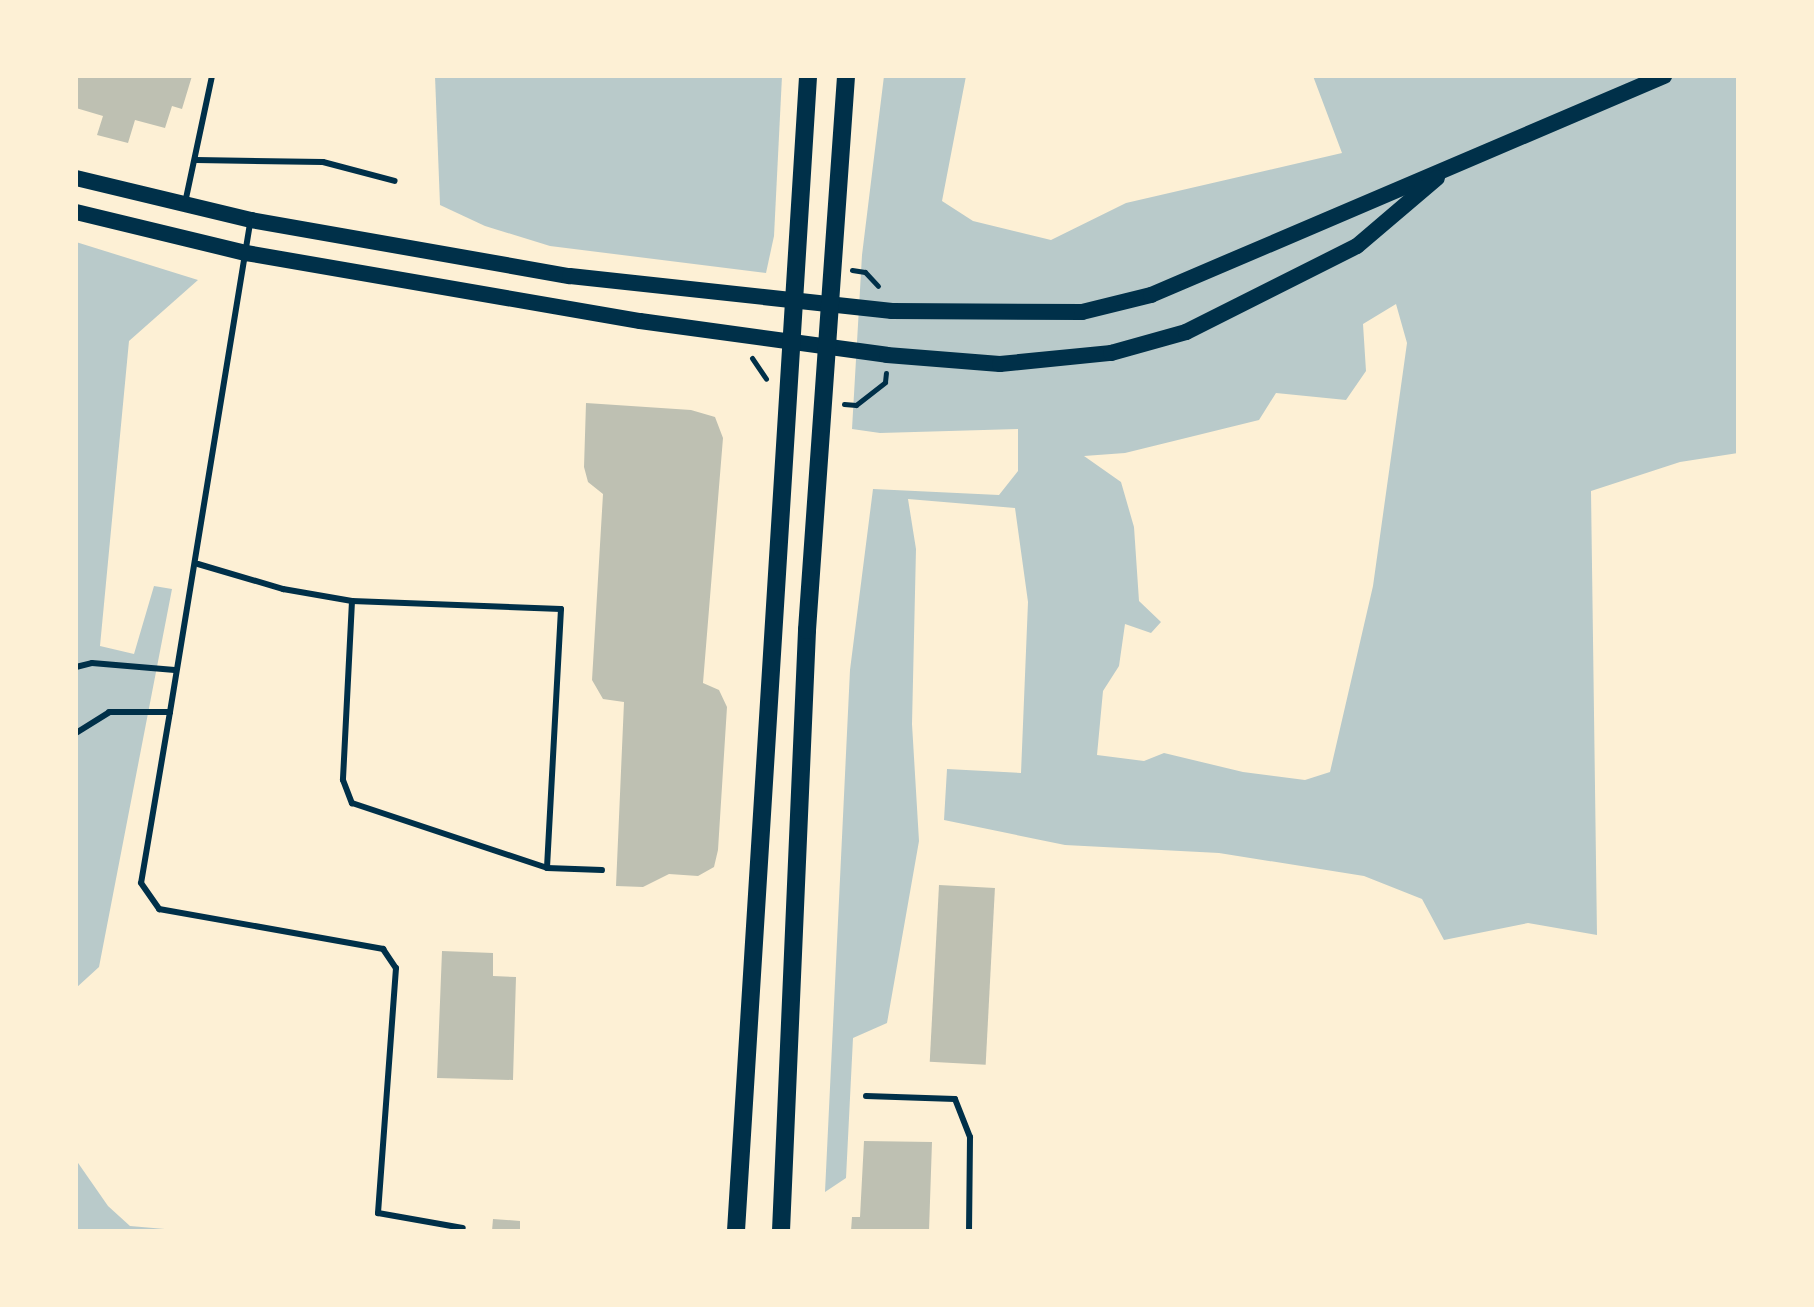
<!DOCTYPE html>
<style>
body{margin:0}
#map{position:relative;width:1814px;height:1307px;overflow:hidden;background:#fdf0d5;font-family:Lato,sans-serif}
div>[style]{position:absolute}
.green>*{inset:0;background:#b9caca}
.building>*{inset:0;background:#bec0b2;transform-origin:0 0}
.path>*{height:5px;margin:-2.5px;padding:0 2.5px;transform-origin:2.5px;border-radius:2.5px;background:#003049}
.service>*{height:6px;margin:-3px;padding:0 3px;transform-origin:3px;border-radius:3px;background:#003049}
.secondary>*{height:16px;margin:-8px;padding:0 8px;transform-origin:8px;border-radius:8px;background:#003049}
.primary>*{height:18px;margin:-9px;padding:0 9px;transform-origin:9px;border-radius:9px;background:#003049}
span{translate:-50% -50%;white-space:nowrap;text-align:center;line-height:1.15;-webkit-text-stroke:7px #fdf0d5;paint-order:stroke}
.frame{position:absolute;inset:0;border:78px solid #fdf0d5;pointer-events:none}
</style>
<div id="map">
<div class="green">
<i style="clip-path:polygon(435px 76px,782px 76px,774px 236px,766px 273px,550px 246px,485px 226px,440px 205px)"></i>
<i style="clip-path:polygon(evenodd,884px 76px,966px 76px,942px 201px,973px 221px,1051px 240px,1126px 203px,1342px 153px,1313px 76px,1738px 76px,1738px 453px,1680px 462px,1591px 491px,1597px 935px,1528px 923px,1444px 940px,1422px 899px,1364px 876px,1219px 853px,1065px 845px,944px 820px,947px 769px,1021px 773px,1028px 602px,1015px 508px,908px 499px,916px 549px,912px 724px,919px 841px,887px 1023px,853px 1038px,846px 1178px,825px 1192px,850px 670px,873px 489px,999px 495px,1018px 471px,1018px 429px,880px 433px,852px 429px,862px 255px,884px 76px,1396px 304px,1407px 343px,1373px 586px,1330px 772px,1305px 780px,1243px 772px,1164px 753px,1144px 761px,1097px 755px,1103px 691px,1119px 666px,1125px 624px,1151px 633px,1161px 622px,1139px 601px,1134px 527px,1121px 482px,1084px 456px,1125px 453px,1259px 420px,1276px 393px,1346px 400px,1366px 371px,1363px 324px,1396px 304px)"></i>
<i style="clip-path:polygon(76px 242px,198px 280px,129px 341px,100px 646px,134px 654px,154px 586px,172px 589px,99px 967px,76px 988px)"></i>
<i style="clip-path:polygon(76px 1160px,108px 1206px,130px 1226px,188px 1231px,76px 1231px)"></i>
</div>
<div class="building">
<i style="clip-path:polygon(76px 76px,192px 76px,182px 109px,172px 106px,165px 128px,135px 120px,128px 143px,97px 135px,103px 116px,76px 108px)"></i>
<i style="clip-path:polygon(586px 403px,691px 410px,715px 417px,723px 438px,703px 683px,719px 690px,727px 707px,718px 850px,714px 867px,698px 876px,669px 874px,643px 887px,616px 886px,624px 702px,603px 699px,592px 680px,603px 494px,588px 482px,584px 467px)"></i>
<i style="left:939px;top:885px;width:56px;height:177px;rotate:3deg"></i>
<i style="clip-path:polygon(442px 951px,493px 953px,493px 976px,516px 977px,513px 1080px,437px 1078px)"></i>
<i style="clip-path:polygon(864px 1141px,932px 1142px,929px 1231px,851px 1231px,852px 1217px,860px 1217px)"></i>
<i style="clip-path:polygon(493px 1219px,520px 1221px,520px 1231px,492px 1231px)"></i>
</div>
<div class="path">
<i style="left:852px;top:270px;width:13px;rotate:9deg"></i>
<i style="left:865px;top:272px;width:19px;rotate:47deg"></i>
<i style="left:752px;top:358px;width:25px;rotate:56deg"></i>
<i style="left:844px;top:404px;width:12px;rotate:5deg"></i>
<i style="left:856px;top:405px;width:37px;rotate:-38deg"></i>
<i style="left:885px;top:382px;width:9px;rotate:-84deg"></i>
</div>
<div class="service">
<i style="left:196px;top:160px;width:127px;rotate:0.9deg"></i>
<i style="left:323px;top:162px;width:74px;rotate:14.8deg"></i>
<i style="left:185px;top:203px;width:130px;rotate:-78deg"></i>
<i style="left:198px;top:564px;width:89px;rotate:16.4deg"></i>
<i style="left:283px;top:589px;width:70px;rotate:9.9deg"></i>
<i style="left:352px;top:601px;width:209px;rotate:2.2deg"></i>
<i style="left:561px;top:609px;width:259px;rotate:93.1deg"></i>
<i style="left:352px;top:601px;width:179px;rotate:92.9deg"></i>
<i style="left:343px;top:780px;width:25px;rotate:69deg"></i>
<i style="left:352px;top:803px;width:206px;rotate:18.4deg"></i>
<i style="left:547px;top:868px;width:55px;rotate:2.1deg"></i>
<i style="left:76px;top:667px;width:16px;rotate:-14deg"></i>
<i style="left:92px;top:663px;width:83px;rotate:4.8deg"></i>
<i style="left:170px;top:712px;width:173px;rotate:99.6deg"></i>
<i style="left:141px;top:883px;width:32px;rotate:55deg"></i>
<i style="left:159px;top:909px;width:228px;rotate:10.1deg"></i>
<i style="left:383px;top:949px;width:23px;rotate:56deg"></i>
<i style="left:396px;top:968px;width:246px;rotate:94.2deg"></i>
<i style="left:378px;top:1213px;width:86px;rotate:10deg"></i>
<i style="left:76px;top:733px;width:39px;rotate:-32deg"></i>
<i style="left:109px;top:712px;width:61px"></i>
<i style="left:170px;top:712px;width:499px;rotate:-80.7deg"></i>
<i style="left:866px;top:1096px;width:89px;rotate:1.9deg"></i>
<i style="left:955px;top:1099px;width:41px;rotate:68.5deg"></i>
<i style="left:970px;top:1137px;width:94px;rotate:90.6deg"></i>
</div>
<div class="secondary">
<i style="left:76px;top:178px;width:180px;rotate:13.5deg"></i>
<i style="left:251px;top:220px;width:324px;rotate:10deg"></i>
<i style="left:570px;top:276px;width:324px;rotate:6.2deg"></i>
<i style="left:892px;top:311px;width:190px;rotate:0.3deg"></i>
<i style="left:1082px;top:312px;width:71px;rotate:-13.8deg"></i>
<i style="left:1151px;top:295px;width:558px;rotate:-23.12deg"></i>
<i style="left:76px;top:212px;width:175px;rotate:13.6deg"></i>
<i style="left:246px;top:253px;width:400px;rotate:9.8deg"></i>
<i style="left:640px;top:321px;width:249px;rotate:7.8deg"></i>
<i style="left:887px;top:355px;width:113px;rotate:4.6deg"></i>
<i style="left:1000px;top:364px;width:112px;rotate:-5.7deg"></i>
<i style="left:1111px;top:353px;width:78px;rotate:-15.6deg"></i>
<i style="left:1186px;top:332px;width:191px;rotate:-26.7deg"></i>
<i style="left:1357px;top:246px;width:105px;rotate:-40.4deg"></i>
</div>
<div class="primary">
<i style="left:736px;top:1231px;width:1157px;rotate:-86.43deg"></i>
<i style="left:781px;top:1231px;width:602px;rotate:-87.52deg"></i>
<i style="left:807px;top:630px;width:555px;rotate:-85.97deg"></i>
</div>
<div class="frame"></div>
</div>
